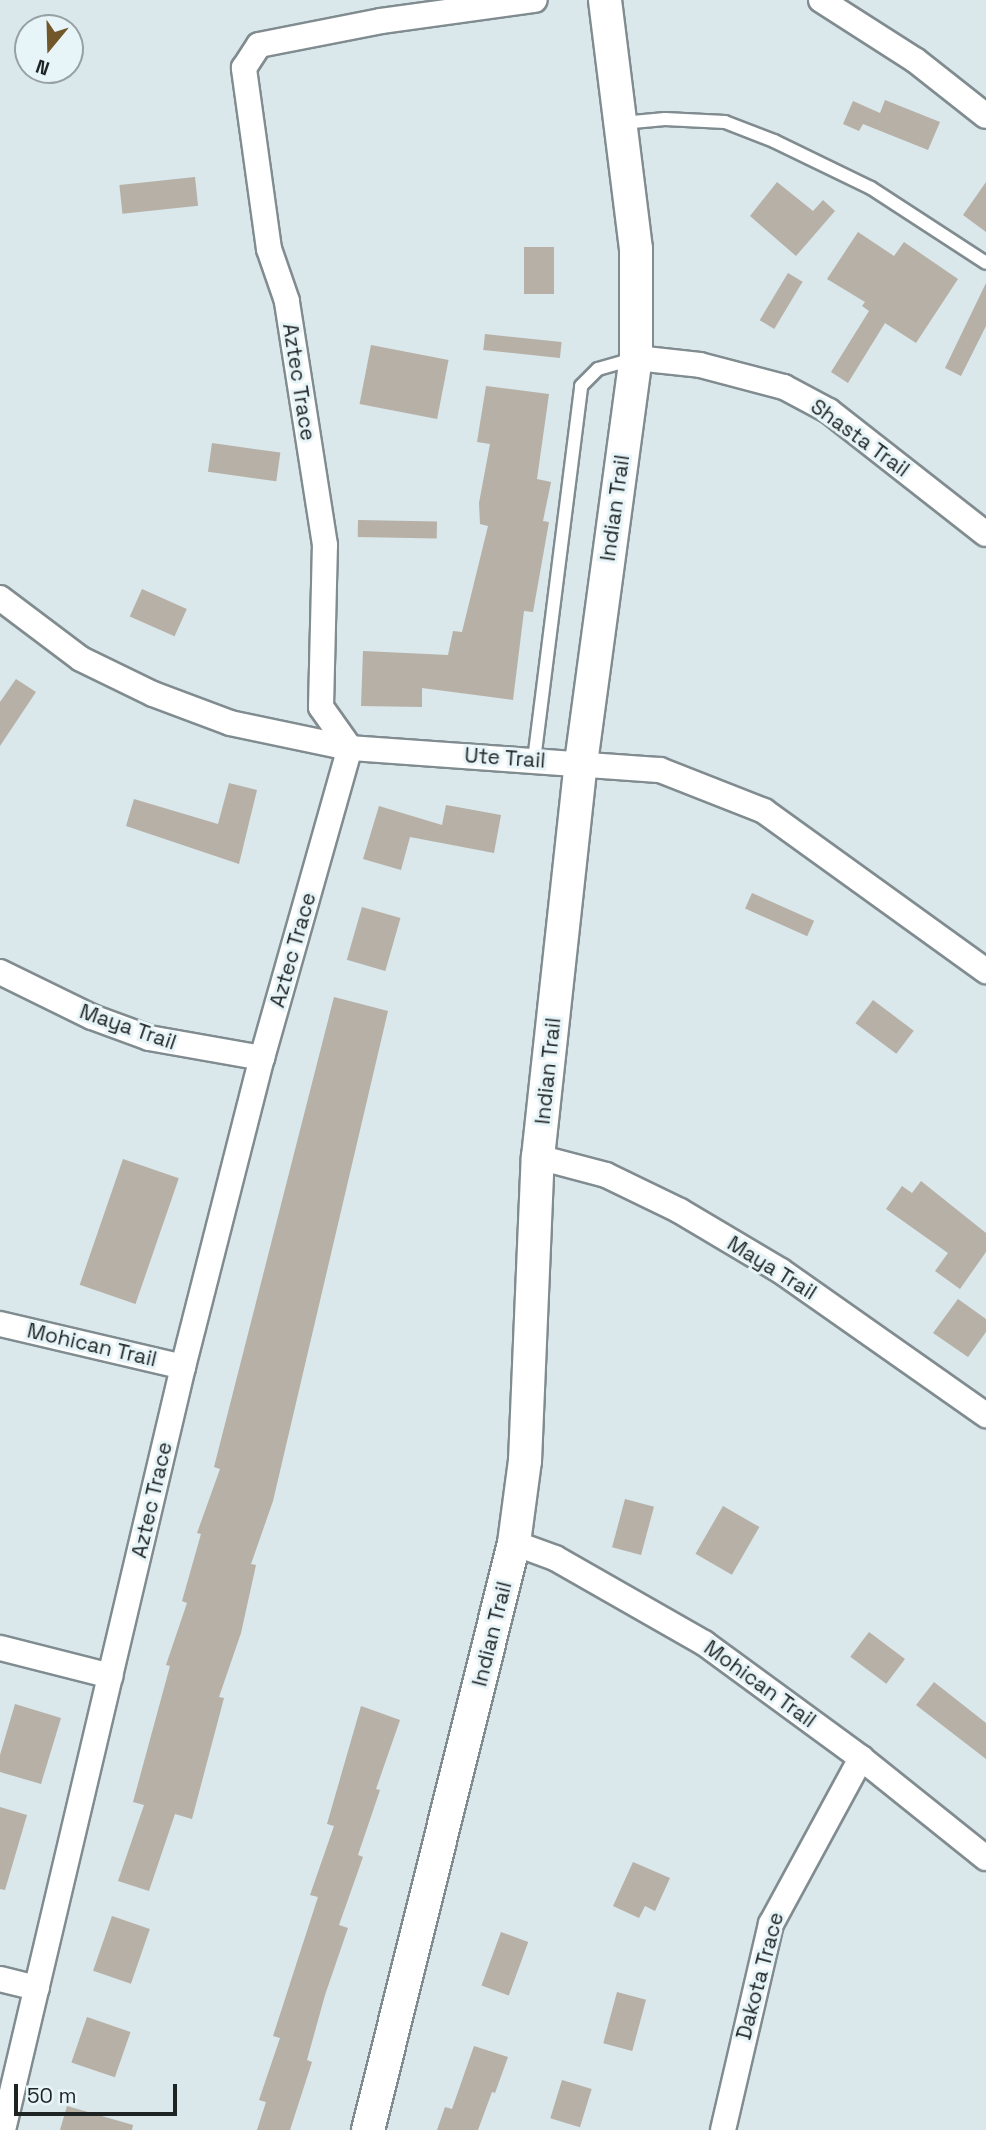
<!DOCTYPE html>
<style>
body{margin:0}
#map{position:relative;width:986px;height:2130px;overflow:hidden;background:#dae7eb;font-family:"Space Grotesk",sans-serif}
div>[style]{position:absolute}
.building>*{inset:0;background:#b6b0a6;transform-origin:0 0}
.roads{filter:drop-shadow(2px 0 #808c90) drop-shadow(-2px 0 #808c90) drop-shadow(0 2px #808c90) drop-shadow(0 -2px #808c90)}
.service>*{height:12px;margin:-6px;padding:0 6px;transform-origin:6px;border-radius:6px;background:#fff}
.minor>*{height:24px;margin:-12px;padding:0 12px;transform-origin:12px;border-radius:12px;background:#fff}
.tertiary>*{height:32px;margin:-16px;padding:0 16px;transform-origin:16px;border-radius:16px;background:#fff}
span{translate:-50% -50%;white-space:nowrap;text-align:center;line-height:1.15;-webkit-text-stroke:6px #e7f4f8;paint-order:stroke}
.street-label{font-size:21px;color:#1e2324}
.north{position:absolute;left:14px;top:14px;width:70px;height:70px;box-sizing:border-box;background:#e7f4f8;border:2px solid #97a0a3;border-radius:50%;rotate:199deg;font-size:19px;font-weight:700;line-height:28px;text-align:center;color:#1e2324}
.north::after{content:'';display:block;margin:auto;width:24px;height:32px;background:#715729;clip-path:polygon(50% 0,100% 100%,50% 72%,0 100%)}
.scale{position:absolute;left:14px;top:2084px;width:163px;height:32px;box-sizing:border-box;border:4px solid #1e2324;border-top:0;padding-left:9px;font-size:21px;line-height:24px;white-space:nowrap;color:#1e2324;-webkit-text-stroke:5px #e7f4f8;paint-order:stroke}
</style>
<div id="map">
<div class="building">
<i style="clip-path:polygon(885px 100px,940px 122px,928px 150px,863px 124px,859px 131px,843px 124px,853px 101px,880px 113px)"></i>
<i style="left:195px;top:177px;width:29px;height:76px;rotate:84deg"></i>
<i style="clip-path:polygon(777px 182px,813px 211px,823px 200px,835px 211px,796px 256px,750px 216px)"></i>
<i style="clip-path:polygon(986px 182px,986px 232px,963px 215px)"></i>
<i style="clip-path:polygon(858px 232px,894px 256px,904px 242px,958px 279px,916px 343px,885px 323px,848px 383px,831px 372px,869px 311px,862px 306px,865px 302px,827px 279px)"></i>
<i style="left:524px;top:247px;width:30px;height:47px"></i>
<i style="left:788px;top:273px;width:17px;height:55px;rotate:31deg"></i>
<i style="clip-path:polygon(986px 283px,986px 326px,961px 376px,945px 368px)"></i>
<i style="left:485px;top:334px;width:77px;height:16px;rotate:6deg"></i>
<i style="left:371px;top:345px;width:79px;height:60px;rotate:11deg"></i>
<i style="clip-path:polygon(486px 386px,549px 394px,537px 479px,551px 482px,543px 521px,549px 522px,533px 612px,524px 611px,513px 700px,422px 688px,422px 707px,361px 706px,363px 651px,448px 655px,453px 631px,462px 632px,488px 526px,480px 524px,479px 503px,490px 444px,477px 442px)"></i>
<i style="left:212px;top:443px;width:69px;height:29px;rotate:8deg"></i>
<i style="left:358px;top:520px;width:79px;height:17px;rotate:1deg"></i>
<i style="left:142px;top:589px;width:49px;height:30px;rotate:24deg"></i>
<i style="clip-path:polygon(16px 679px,36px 692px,0 746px,0 702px)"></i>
<i style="clip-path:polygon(229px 783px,257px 790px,239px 864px,126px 826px,134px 799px,218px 824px)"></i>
<i style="clip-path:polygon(446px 805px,501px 815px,494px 853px,410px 837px,401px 870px,363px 859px,379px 806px,442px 825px)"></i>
<i style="left:752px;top:893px;width:68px;height:17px;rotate:24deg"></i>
<i style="left:362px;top:907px;width:40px;height:55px;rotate:16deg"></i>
<i style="clip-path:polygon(334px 997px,388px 1011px,273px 1501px,251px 1564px,256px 1565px,241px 1633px,219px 1697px,224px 1698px,192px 1819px,175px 1814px,149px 1891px,118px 1881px,144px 1805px,133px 1802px,170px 1666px,166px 1665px,187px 1603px,182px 1601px,201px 1534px,197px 1533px,220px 1469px,214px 1467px)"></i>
<i style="left:873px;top:1000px;width:51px;height:29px;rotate:37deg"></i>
<i style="left:123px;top:1159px;width:59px;height:133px;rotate:19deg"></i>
<i style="clip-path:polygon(921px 1181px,986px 1233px,986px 1252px,960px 1289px,935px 1271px,948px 1253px,886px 1209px,902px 1186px,912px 1193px)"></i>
<i style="clip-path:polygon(958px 1299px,986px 1319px,986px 1332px,968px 1357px,933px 1333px)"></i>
<i style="left:625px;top:1499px;width:30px;height:50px;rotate:15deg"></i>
<i style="left:723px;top:1506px;width:42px;height:55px;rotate:30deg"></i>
<i style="left:869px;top:1632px;width:45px;height:31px;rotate:37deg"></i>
<i style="clip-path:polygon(934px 1682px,986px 1723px,986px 1759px,916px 1705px)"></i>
<i style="clip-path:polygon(15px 1704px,61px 1718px,41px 1784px,0 1772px,0 1755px)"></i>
<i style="clip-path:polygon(361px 1706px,400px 1720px,376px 1789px,380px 1790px,358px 1855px,363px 1857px,339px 1925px,348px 1928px,325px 1995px,307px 2060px,312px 2062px,290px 2130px,257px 2130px,266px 2102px,259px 2100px,280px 2038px,273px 2036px,318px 1897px,310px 1895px,334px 1826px,327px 1824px)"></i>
<i style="clip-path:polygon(0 1807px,27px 1815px,5px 1890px,0 1889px)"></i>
<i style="clip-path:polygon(633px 1862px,670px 1878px,655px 1911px,645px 1906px,639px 1918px,613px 1906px)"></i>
<i style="left:112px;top:1916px;width:40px;height:58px;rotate:19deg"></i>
<i style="left:501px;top:1932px;width:29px;height:57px;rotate:20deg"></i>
<i style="left:617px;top:1992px;width:30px;height:53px;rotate:15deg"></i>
<i style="left:87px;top:2017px;width:46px;height:48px;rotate:19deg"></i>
<i style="clip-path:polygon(474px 2046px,508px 2057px,495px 2093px,492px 2092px,478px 2130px,437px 2130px,445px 2107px,452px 2109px)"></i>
<i style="left:562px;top:2080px;width:31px;height:40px;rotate:17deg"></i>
<i style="clip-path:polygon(67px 2106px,133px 2125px,132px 2130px,60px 2130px)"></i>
</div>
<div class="roads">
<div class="service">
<i style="left:622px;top:123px;width:43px;rotate:-5.3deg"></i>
<i style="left:665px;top:119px;width:60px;rotate:2.9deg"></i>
<i style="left:725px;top:122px;width:53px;rotate:21.2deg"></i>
<i style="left:774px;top:141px;width:108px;rotate:25.9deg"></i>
<i style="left:871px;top:188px;width:137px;rotate:33.1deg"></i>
<i style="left:534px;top:760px;width:377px;rotate:-82.8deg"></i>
<i style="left:581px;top:386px;width:24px;rotate:-45deg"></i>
<i style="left:598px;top:369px;width:40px;rotate:-16deg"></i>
</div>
<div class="minor">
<i style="left:821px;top:0;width:112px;rotate:32.6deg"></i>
<i style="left:915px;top:60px;width:90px;rotate:38.3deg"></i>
<i style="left:636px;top:358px;width:64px;rotate:6.2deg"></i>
<i style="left:700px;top:365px;width:87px;rotate:14.7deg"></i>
<i style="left:784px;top:387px;width:51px;rotate:28.1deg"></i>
<i style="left:829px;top:411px;width:199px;rotate:38.1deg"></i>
<i style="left:0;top:598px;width:101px;rotate:37deg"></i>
<i style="left:81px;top:659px;width:80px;rotate:25.9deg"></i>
<i style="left:153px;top:694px;width:82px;rotate:20.6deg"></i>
<i style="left:230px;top:723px;width:123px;rotate:11.8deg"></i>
<i style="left:350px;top:748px;width:311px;rotate:4.1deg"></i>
<i style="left:660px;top:770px;width:112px;rotate:21.5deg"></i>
<i style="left:764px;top:811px;width:274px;rotate:35.8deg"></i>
<i style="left:0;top:972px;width:102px;rotate:26.1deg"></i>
<i style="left:92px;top:1017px;width:61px;rotate:20.2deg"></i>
<i style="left:149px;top:1038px;width:115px;rotate:10deg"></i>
<i style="left:538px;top:1157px;width:70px;rotate:14.8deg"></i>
<i style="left:606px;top:1175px;width:82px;rotate:25.9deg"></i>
<i style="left:680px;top:1211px;width:117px;rotate:30.7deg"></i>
<i style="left:781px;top:1271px;width:251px;rotate:35.1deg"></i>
<i style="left:0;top:1324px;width:188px;rotate:13.2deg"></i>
<i style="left:514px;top:1543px;width:44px;rotate:20.1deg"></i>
<i style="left:555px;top:1558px;width:172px;rotate:29.7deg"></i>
<i style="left:704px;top:1643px;width:195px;rotate:36.2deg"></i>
<i style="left:861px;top:1758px;width:160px;rotate:38.7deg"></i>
<i style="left:0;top:1648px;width:114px;rotate:14.2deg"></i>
<i style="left:0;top:1979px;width:38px;rotate:14deg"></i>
<i style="left:3px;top:2130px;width:784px;rotate:-76.73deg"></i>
<i style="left:183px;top:1367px;width:319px;rotate:-75.7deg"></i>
<i style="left:262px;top:1058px;width:322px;rotate:-74.2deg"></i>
<i style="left:350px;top:748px;width:50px;rotate:-125.3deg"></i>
<i style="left:321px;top:707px;width:162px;rotate:-88.6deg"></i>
<i style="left:325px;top:545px;width:247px;rotate:-98.9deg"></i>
<i style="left:287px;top:301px;width:55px;rotate:-109.1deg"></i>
<i style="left:269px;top:249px;width:183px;rotate:-97.9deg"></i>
<i style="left:244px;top:68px;width:27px;rotate:-57deg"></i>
<i style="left:259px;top:45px;width:124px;rotate:-11.1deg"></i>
<i style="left:381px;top:21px;width:155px;rotate:-7.8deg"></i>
<i style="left:723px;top:2130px;width:212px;rotate:-76.9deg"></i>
<i style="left:771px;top:1924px;width:189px;rotate:-61.5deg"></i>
</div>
<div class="tertiary">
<i style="left:368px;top:2130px;width:605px;rotate:-76.03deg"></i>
<i style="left:514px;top:1543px;width:83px;rotate:-82.4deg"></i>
<i style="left:525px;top:1461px;width:304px;rotate:-87.6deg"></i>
<i style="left:538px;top:1157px;width:396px;rotate:-83.8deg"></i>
<i style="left:581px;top:763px;width:409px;rotate:-82.3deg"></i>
<i style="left:636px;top:358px;width:109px;rotate:-90deg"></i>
<i style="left:636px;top:249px;width:251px;rotate:-97.1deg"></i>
</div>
</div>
<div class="street-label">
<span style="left:299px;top:382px;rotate:81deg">Aztec Trace</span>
<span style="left:860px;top:438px;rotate:36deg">Shasta Trail</span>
<span style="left:615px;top:508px;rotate:-82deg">Indian Trail</span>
<span style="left:505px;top:758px;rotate:4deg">Ute Trail</span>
<span style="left:293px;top:950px;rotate:-74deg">Aztec Trace</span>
<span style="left:128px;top:1027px;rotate:19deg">Maya Trail</span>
<span style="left:548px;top:1071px;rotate:-84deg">Indian Trail</span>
<span style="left:772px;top:1268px;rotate:32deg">Maya Trail</span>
<span style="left:92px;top:1345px;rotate:13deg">Mohican Trail</span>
<span style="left:152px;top:1500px;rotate:-77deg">Aztec Trace</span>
<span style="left:492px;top:1634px;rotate:-76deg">Indian Trail</span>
<span style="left:760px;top:1684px;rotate:36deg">Mohican Trail</span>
<span style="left:760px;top:1976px;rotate:-75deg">Dakota Trace</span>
</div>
<div class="north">N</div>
<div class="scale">50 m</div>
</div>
